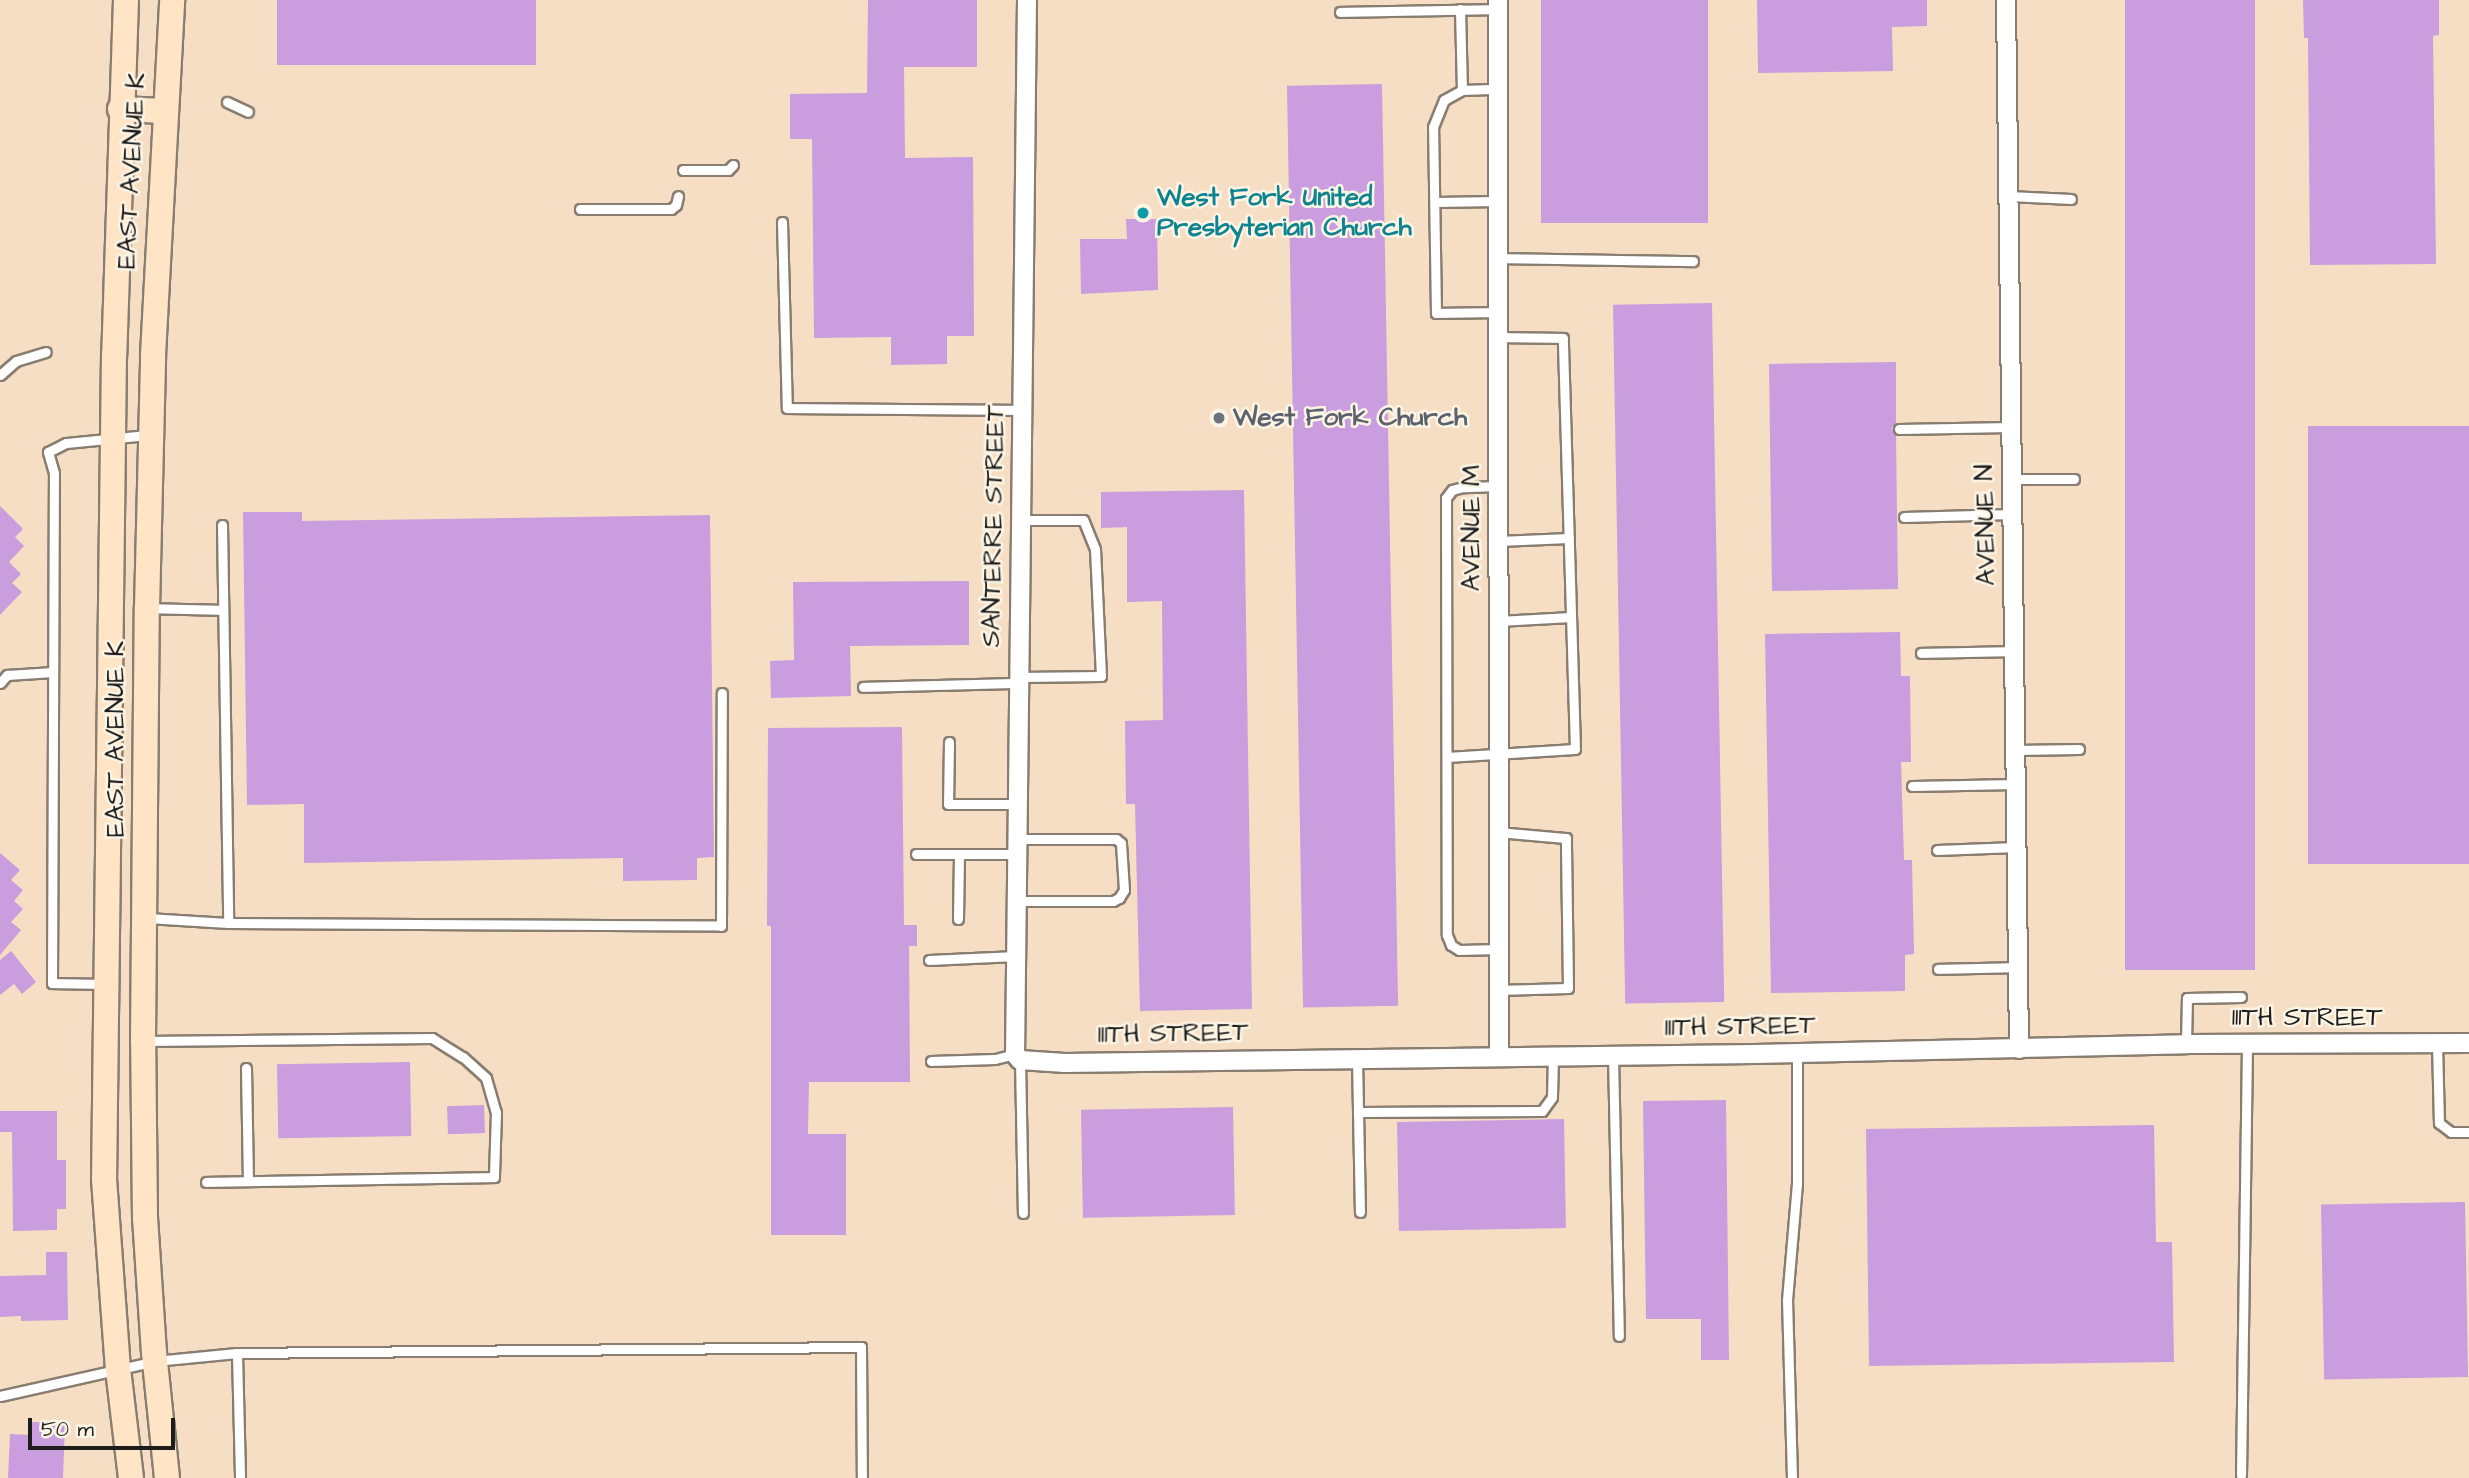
<!DOCTYPE html>
<style>
body{margin:0}
#map{position:relative;width:2469px;height:1478px;overflow:hidden;background:#f5dec3;font-family:"Architects Daughter",sans-serif}
div>[style]{position:absolute}
.building>*{inset:0;background:#c99dde;transform-origin:0 0}
.roads{filter:drop-shadow(2px 0 #887d70) drop-shadow(-2px 0 #887d70) drop-shadow(0 2px #887d70) drop-shadow(0 -2px #887d70)}
.lane>*{height:9px;margin:-4.5px;padding:0 4.5px;transform-origin:4.5px;border-radius:4.5px;background:#fff}
.street>*{height:18px;margin:-9px;padding:0 9px;transform-origin:9px;border-radius:9px;background:#fff}
.secondary>*{height:24px;margin:-12px;padding:0 12px;transform-origin:12px;border-radius:12px;background:#ffe4c6}
.dots>*{width:19px;height:19px;translate:-50% -50%;box-sizing:border-box;border:4px solid #fcf5e5;border-radius:50%}
span{translate:-50% -50%;white-space:nowrap;text-align:center;line-height:1.15;-webkit-text-stroke:5px #fcf5e5;paint-order:stroke}
.street-label{font-size:26px;color:#1c1c1c}
.culture-label{font-size:26px;color:#0d838f;font-weight:700}
.left{translate:0 -50%;text-align:left}
.worship-label{font-size:26px;color:#5b616d;font-weight:700}
.scale{position:absolute;left:28px;top:1418px;width:147px;height:32px;box-sizing:border-box;border:4px solid #1c1c1c;border-top:0;padding-left:9px;font-size:21px;line-height:24px;white-space:nowrap;color:#1c1c1c;-webkit-text-stroke:5px #fcf5e5;paint-order:stroke}
</style>
<div id="map">
<div class="building">
<i style="left:277px;top:0;width:259px;height:65px"></i>
<i style="clip-path:polygon(868px 0,977px 0,977px 67px,904px 67px,905px 158px,973px 157px,974px 336px,947px 336px,947px 364px,891px 365px,891px 337px,814px 338px,812px 139px,790px 139px,790px 94px,867px 93px)"></i>
<i style="left:1541px;top:0;width:167px;height:223px"></i>
<i style="clip-path:polygon(1757px 0,1927px 0,1927px 26px,1892px 27px,1893px 71px,1758px 73px)"></i>
<i style="left:2125px;top:0;width:130px;height:970px"></i>
<i style="clip-path:polygon(2303px 0,2439px 0,2439px 35px,2433px 36px,2436px 264px,2310px 265px,2308px 38px,2304px 38px)"></i>
<i style="left:1382px;top:84px;width:922px;height:95px;rotate:89deg"></i>
<i style="clip-path:polygon(1126px 219px,1157px 219px,1158px 290px,1081px 294px,1080px 239px,1127px 239px)"></i>
<i style="left:1712px;top:303px;width:699px;height:99px;rotate:89deg"></i>
<i style="clip-path:polygon(1896px 362px,1896px 423px,1892px 428px,1896px 435px,1898px 589px,1772px 591px,1769px 364px)"></i>
<i style="left:2469px;top:426px;width:438px;height:161px;rotate:90deg"></i>
<i style="clip-path:polygon(1244px 490px,1252px 1009px,1140px 1011px,1135px 804px,1126px 804px,1125px 721px,1163px 720px,1162px 601px,1127px 602px,1127px 527px,1101px 528px,1101px 492px)"></i>
<i style="clip-path:polygon(0 506px,23px 529px,15px 537px,24px 546px,9px 562px,21px 574px,12px 583px,22px 592px,0 615px)"></i>
<i style="clip-path:polygon(243px 512px,302px 512px,302px 521px,710px 515px,714px 857px,697px 858px,697px 880px,623px 881px,623px 858px,304px 863px,304px 804px,247px 805px)"></i>
<i style="clip-path:polygon(969px 581px,969px 645px,850px 646px,851px 696px,771px 698px,770px 661px,794px 660px,793px 582px)"></i>
<i style="clip-path:polygon(1900px 632px,1901px 676px,1910px 676px,1911px 762px,1901px 762px,1904px 860px,1912px 860px,1914px 954px,1905px 955px,1905px 991px,1771px 993px,1765px 634px)"></i>
<i style="clip-path:polygon(902px 727px,904px 925px,917px 925px,917px 946px,909px 946px,910px 1082px,809px 1082px,808px 1134px,846px 1134px,846px 1235px,771px 1235px,771px 926px,767px 926px,768px 728px)"></i>
<i style="clip-path:polygon(0 853px,20px 870px,11px 880px,23px 890px,14px 901px,23px 909px,11px 922px,21px 930px,0 955px)"></i>
<i style="clip-path:polygon(11px 951px,36px 982px,22px 994px,14px 984px,0 995px,0 960px)"></i>
<i style="left:410px;top:1062px;width:74px;height:133px;rotate:89deg"></i>
<i style="clip-path:polygon(1726px 1100px,1729px 1360px,1701px 1360px,1701px 1319px,1646px 1319px,1643px 1101px)"></i>
<i style="left:484px;top:1105px;width:28px;height:37px;rotate:88deg"></i>
<i style="left:1233px;top:1107px;width:108px;height:152px;rotate:89deg"></i>
<i style="clip-path:polygon(0 1111px,57px 1111px,57px 1160px,66px 1160px,66px 1209px,57px 1209px,57px 1230px,13px 1231px,12px 1132px,0 1132px)"></i>
<i style="left:1564px;top:1119px;width:109px;height:167px;rotate:89deg"></i>
<i style="clip-path:polygon(2154px 1125px,2156px 1242px,2172px 1242px,2174px 1362px,1869px 1366px,1866px 1129px)"></i>
<i style="left:2465px;top:1202px;width:175px;height:144px;rotate:89deg"></i>
<i style="clip-path:polygon(46px 1252px,67px 1252px,68px 1320px,21px 1321px,21px 1316px,0 1317px,0 1276px,46px 1275px)"></i>
<i style="clip-path:polygon(31px 1422px,65px 1423px,63px 1478px,8px 1478px,10px 1434px,30px 1435px)"></i>
</div>
<div class="roads">
<div class="lane">
<i style="left:1460px;top:9px;width:81px;rotate:88.6deg"></i>
<i style="left:1340px;top:12px;width:158px;rotate:-1.1deg"></i>
<i style="left:227px;top:102px;width:23px;rotate:25deg"></i>
<i style="left:683px;top:170px;width:45px"></i>
<i style="left:728px;top:170px;width:7px;rotate:-45deg"></i>
<i style="left:2009px;top:196px;width:62px;rotate:2.8deg"></i>
<i style="left:1435px;top:202px;width:63px;rotate:-0.9deg"></i>
<i style="left:580px;top:209px;width:91px"></i>
<i style="left:671px;top:209px;width:6px;rotate:-39deg"></i>
<i style="left:676px;top:205px;width:9px;rotate:-77deg"></i>
<i style="left:782px;top:222px;width:186px;rotate:88.5deg"></i>
<i style="left:787px;top:408px;width:235px;rotate:0.5deg"></i>
<i style="left:1498px;top:258px;width:195px;rotate:0.9deg"></i>
<i style="left:1498px;top:312px;width:62px;rotate:179.1deg"></i>
<i style="left:1436px;top:313px;width:186px;rotate:-90.9deg"></i>
<i style="left:1433px;top:127px;width:29px;rotate:-68deg"></i>
<i style="left:1444px;top:100px;width:21px;rotate:-29deg"></i>
<i style="left:1462px;top:90px;width:36px;rotate:-2deg"></i>
<i style="left:0;top:375px;width:21px;rotate:-41deg"></i>
<i style="left:16px;top:361px;width:31px;rotate:-17deg"></i>
<i style="left:1899px;top:429px;width:112px;rotate:-1deg"></i>
<i style="left:2012px;top:479px;width:62px"></i>
<i style="left:1498px;top:486px;width:35px;rotate:178deg"></i>
<i style="left:1463px;top:487px;width:11px;rotate:165deg"></i>
<i style="left:1452px;top:490px;width:10px;rotate:127deg"></i>
<i style="left:1446px;top:498px;width:437px;rotate:89.9deg"></i>
<i style="left:1447px;top:935px;width:11px;rotate:68deg"></i>
<i style="left:1451px;top:945px;width:9px;rotate:32deg"></i>
<i style="left:1459px;top:950px;width:40px;rotate:-1.4deg"></i>
<i style="left:1904px;top:517px;width:108px;rotate:-1.6deg"></i>
<i style="left:222px;top:525px;width:398px;rotate:89.1deg"></i>
<i style="left:1498px;top:541px;width:71px;rotate:-2.4deg"></i>
<i style="left:147px;top:608px;width:76px;rotate:1.5deg"></i>
<i style="left:1498px;top:621px;width:73px;rotate:-3.1deg"></i>
<i style="left:1921px;top:653px;width:93px;rotate:-1.2deg"></i>
<i style="left:1019px;top:677px;width:82px;rotate:-0.7deg"></i>
<i style="left:1101px;top:676px;width:127px;rotate:-92.7deg"></i>
<i style="left:1095px;top:549px;width:31px;rotate:-112deg"></i>
<i style="left:1083px;top:520px;width:62px;rotate:180deg"></i>
<i style="left:0;top:683px;width:11px;rotate:-49deg"></i>
<i style="left:7px;top:675px;width:46px;rotate:-3.7deg"></i>
<i style="left:863px;top:687px;width:156px;rotate:-1.5deg"></i>
<i style="left:949px;top:742px;width:62px;rotate:90.9deg"></i>
<i style="left:948px;top:804px;width:69px"></i>
<i style="left:2015px;top:750px;width:64px;rotate:-0.9deg"></i>
<i style="left:1447px;top:757px;width:128px;rotate:-3.6deg"></i>
<i style="left:1575px;top:749px;width:411px;rotate:-91.7deg"></i>
<i style="left:1563px;top:338px;width:65px;rotate:-179.1deg"></i>
<i style="left:1912px;top:786px;width:104px;rotate:-1.1deg"></i>
<i style="left:1937px;top:850px;width:79px;rotate:-2.2deg"></i>
<i style="left:916px;top:854px;width:101px"></i>
<i style="left:1016px;top:901px;width:97px"></i>
<i style="left:1113px;top:901px;width:7px;rotate:-27deg"></i>
<i style="left:1119px;top:898px;width:9px;rotate:-58deg"></i>
<i style="left:1124px;top:890px;width:47px;rotate:-93.7deg"></i>
<i style="left:1121px;top:843px;width:6px;rotate:-141deg"></i>
<i style="left:1116px;top:839px;width:99px;rotate:180deg"></i>
<i style="left:147px;top:918px;width:81px;rotate:3.5deg"></i>
<i style="left:228px;top:923px;width:493px;rotate:0.3deg"></i>
<i style="left:721px;top:926px;width:233px;rotate:-89.8deg"></i>
<i style="left:958px;top:919px;width:65px;rotate:-89.1deg"></i>
<i style="left:929px;top:960px;width:87px;rotate:-2.6deg"></i>
<i style="left:1938px;top:969px;width:80px;rotate:-1.4deg"></i>
<i style="left:103px;top:984px;width:51px;rotate:-178.9deg"></i>
<i style="left:52px;top:983px;width:510px;rotate:-89.78deg"></i>
<i style="left:54px;top:473px;width:22px;rotate:-106deg"></i>
<i style="left:48px;top:452px;width:20px;rotate:-27deg"></i>
<i style="left:66px;top:443px;width:82px;rotate:-5.6deg"></i>
<i style="left:1498px;top:990px;width:70px;rotate:-1.6deg"></i>
<i style="left:1568px;top:988px;width:150px;rotate:-90.8deg"></i>
<i style="left:1566px;top:838px;width:67px;rotate:-174.9deg"></i>
<i style="left:145px;top:1041px;width:287px;rotate:-0.6deg"></i>
<i style="left:432px;top:1038px;width:36px;rotate:32deg"></i>
<i style="left:463px;top:1057px;width:31px;rotate:42deg"></i>
<i style="left:486px;top:1078px;width:35px;rotate:74deg"></i>
<i style="left:496px;top:1112px;width:65px;rotate:91.8deg"></i>
<i style="left:494px;top:1177px;width:288px;rotate:179deg"></i>
<i style="left:2437px;top:1043px;width:80px;rotate:88.6deg"></i>
<i style="left:2439px;top:1123px;width:15px;rotate:37deg"></i>
<i style="left:2451px;top:1132px;width:18px"></i>
<i style="left:2186px;top:1044px;width:46px;rotate:-88.8deg"></i>
<i style="left:2187px;top:998px;width:54px;rotate:-1.1deg"></i>
<i style="left:1613px;top:1055px;width:281px;rotate:88.8deg"></i>
<i style="left:1357px;top:1058px;width:154px;rotate:88.9deg"></i>
<i style="left:1020px;top:1060px;width:153px;rotate:88.9deg"></i>
<i style="left:931px;top:1061px;width:64px;rotate:-1.8deg"></i>
<i style="left:995px;top:1059px;width:21px;rotate:-14deg"></i>
<i style="left:246px;top:1068px;width:113px;rotate:89deg"></i>
<i style="left:1358px;top:1112px;width:184px;rotate:-0.3deg"></i>
<i style="left:1542px;top:1111px;width:17px;rotate:-54deg"></i>
<i style="left:1552px;top:1097px;width:41px;rotate:-88.6deg"></i>
<i style="left:237px;top:1353px;width:125px;rotate:88.6deg"></i>
<i style="left:0;top:1396px;width:159px;rotate:-12.7deg"></i>
<i style="left:155px;top:1361px;width:82px;rotate:-5.6deg"></i>
<i style="left:237px;top:1353px;width:624px;rotate:-0.55deg"></i>
<i style="left:861px;top:1347px;width:131px;rotate:89.6deg"></i>
<i style="left:2241px;top:1475px;width:431px;rotate:-89.2deg"></i>
<i style="left:1792px;top:1478px;width:178px;rotate:-91.6deg"></i>
<i style="left:1787px;top:1300px;width:117px;rotate:-85.1deg"></i>
<i style="left:1797px;top:1183px;width:130px;rotate:-90deg"></i>
</div>
<div class="street">
<i style="left:1027px;top:0;width:1054px;rotate:90.65deg"></i>
<i style="left:1015px;top:1054px;width:8px;rotate:50deg"></i>
<i style="left:1020px;top:1060px;width:45px;rotate:3.8deg"></i>
<i style="left:1065px;top:1063px;width:690px;rotate:-0.75deg"></i>
<i style="left:1755px;top:1054px;width:431px;rotate:-1.3deg"></i>
<i style="left:2186px;top:1044px;width:283px;rotate:-0.2deg"></i>
<i style="left:1498px;top:0;width:1056px;rotate:89.95deg"></i>
<i style="left:2006px;top:0;width:1049px;rotate:89.29deg"></i>
</div>
<div class="secondary">
<i style="left:126px;top:0;width:354px;rotate:91.9deg"></i>
<i style="left:114px;top:354px;width:825px;rotate:90.69deg"></i>
<i style="left:104px;top:1179px;width:191px;rotate:85.8deg"></i>
<i style="left:118px;top:1369px;width:110px;rotate:83.2deg"></i>
<i style="left:120px;top:109px;width:44px;rotate:2.6deg"></i>
<i style="left:167px;top:1478px;width:126px;rotate:-95.9deg"></i>
<i style="left:154px;top:1353px;width:135px;rotate:-93.8deg"></i>
<i style="left:145px;top:1218px;width:177px;rotate:-90.6deg"></i>
<i style="left:143px;top:1041px;width:433px;rotate:-89.5deg"></i>
<i style="left:147px;top:608px;width:253px;rotate:-88.6deg"></i>
<i style="left:153px;top:355px;width:356px;rotate:-86.9deg"></i>
</div>
</div>
<div class="dots">
<i style="left:1143px;top:213px;background:#0f9aa8"></i>
<i style="left:1219px;top:418px;background:#6b7280"></i>
</div>
<div class="street-label">
<span style="left:132px;top:171px;rotate:-87deg">EAST AVENUE K</span>
<span style="left:1986px;top:525px;rotate:-91deg">AVENUE N</span>
<span style="left:994px;top:526px;rotate:-89deg">SANTERRE STREET</span>
<span style="left:1472px;top:528px;rotate:-90deg">AVENUE M</span>
<span style="left:116px;top:739px;rotate:-90deg">EAST AVENUE K</span>
<span style="left:2307px;top:1018px">111TH STREET</span>
<span style="left:1740px;top:1027px;rotate:-1deg">111TH STREET</span>
<span style="left:1173px;top:1034px;rotate:-1deg">111TH STREET</span>
</div>
<div class="culture-label">
<span class="left" style="left:1157px;top:213px">West Fork United<br>Presbyterian Church</span>
</div>
<div class="worship-label">
<span class="left" style="left:1233px;top:418px">West Fork Church</span>
</div>
<div class="scale">50 m</div>
</div>
